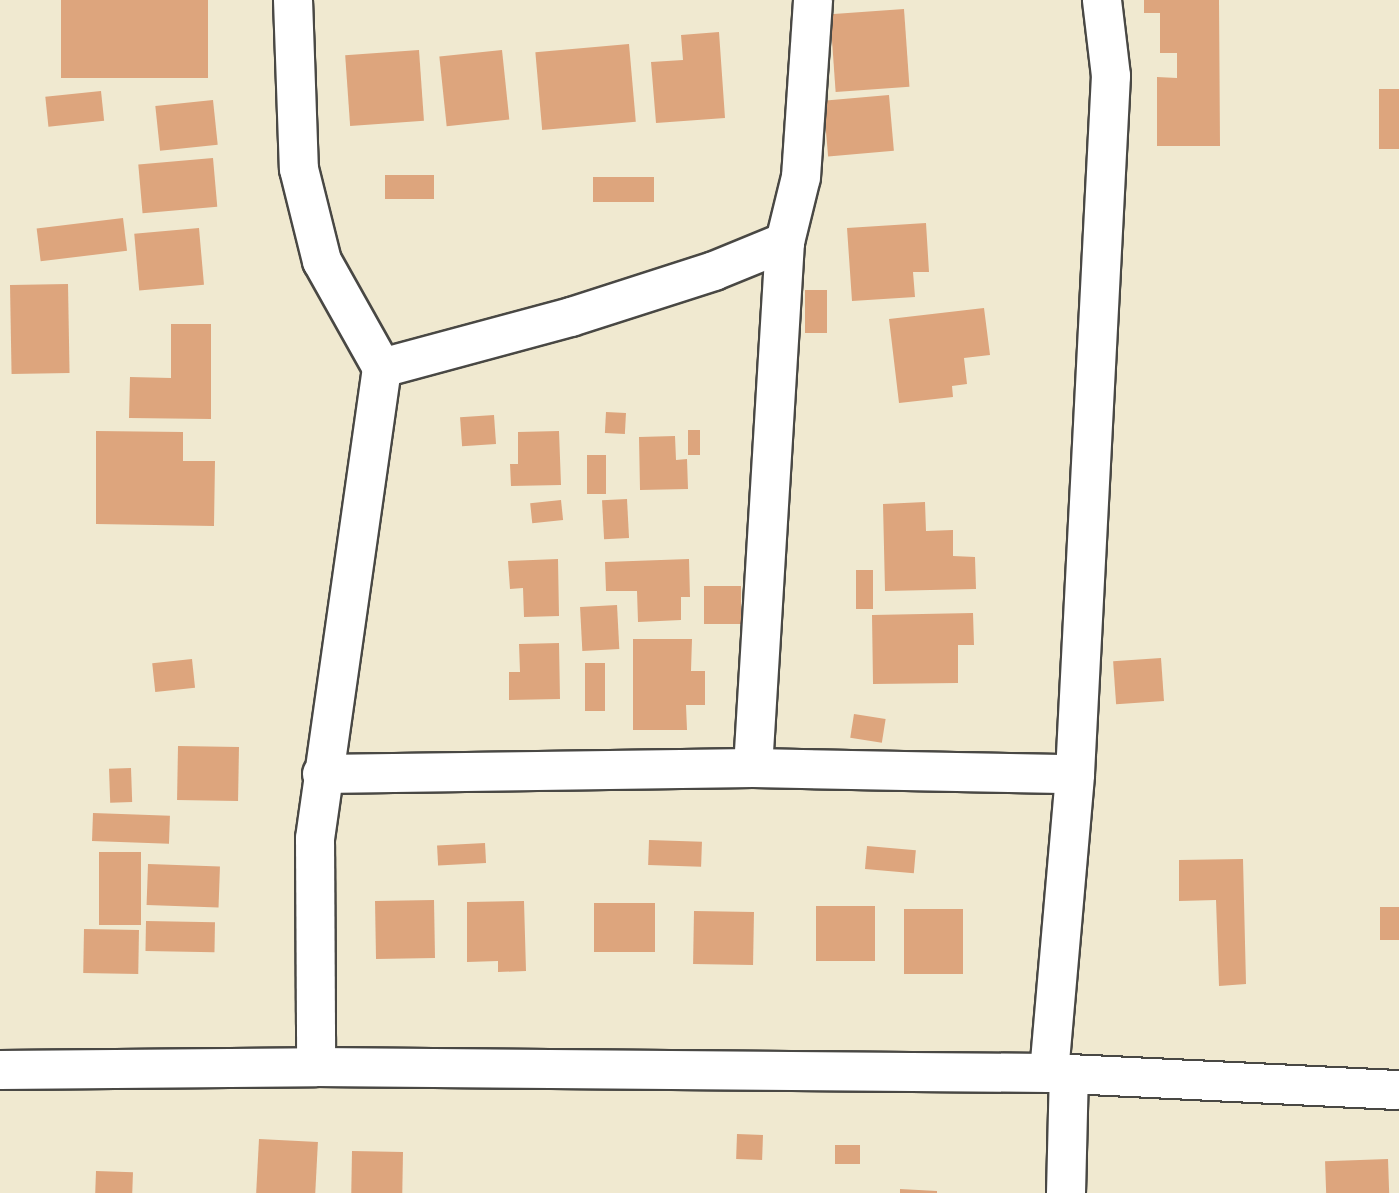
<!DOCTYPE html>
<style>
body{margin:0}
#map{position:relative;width:1399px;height:1193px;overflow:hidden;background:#f0e9d0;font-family:Itim,sans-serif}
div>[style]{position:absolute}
.building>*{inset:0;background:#dda57d;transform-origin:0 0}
.roads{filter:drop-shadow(2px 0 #494844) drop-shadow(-2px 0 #494844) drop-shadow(0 2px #494844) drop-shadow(0 -2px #494844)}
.minor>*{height:38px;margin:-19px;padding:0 19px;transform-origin:19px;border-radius:19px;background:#fff}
span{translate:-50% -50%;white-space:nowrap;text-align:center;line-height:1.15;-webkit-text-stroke:5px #fbf7ec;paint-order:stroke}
</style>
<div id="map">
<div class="building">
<i style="left:61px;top:0;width:147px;height:78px"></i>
<i style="clip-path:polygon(1144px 0,1219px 0,1220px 146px,1157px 146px,1157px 77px,1177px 78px,1177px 53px,1160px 53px,1160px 13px,1144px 13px)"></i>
<i style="left:904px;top:9px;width:78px;height:74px;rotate:86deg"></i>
<i style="clip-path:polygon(719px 32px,725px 118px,656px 123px,651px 62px,683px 60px,681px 35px)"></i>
<i style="left:629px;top:44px;width:78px;height:94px;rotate:85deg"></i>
<i style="left:419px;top:50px;width:71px;height:74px;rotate:86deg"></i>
<i style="left:502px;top:50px;width:70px;height:63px;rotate:84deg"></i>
<i style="left:1379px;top:89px;width:20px;height:60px"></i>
<i style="left:101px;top:91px;width:30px;height:56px;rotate:84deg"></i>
<i style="left:889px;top:95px;width:56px;height:66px;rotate:85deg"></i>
<i style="left:213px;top:100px;width:45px;height:58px;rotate:84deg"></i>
<i style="left:213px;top:158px;width:49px;height:75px;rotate:85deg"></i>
<i style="left:385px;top:175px;width:49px;height:24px"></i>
<i style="left:593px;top:177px;width:61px;height:25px"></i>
<i style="left:123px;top:218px;width:33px;height:87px;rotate:83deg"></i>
<i style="clip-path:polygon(926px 223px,929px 272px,913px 272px,915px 297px,852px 301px,847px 228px)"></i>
<i style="left:199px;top:228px;width:57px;height:65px;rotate:85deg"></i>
<i style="left:68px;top:284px;width:89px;height:58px;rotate:89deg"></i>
<i style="left:805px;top:290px;width:22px;height:43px"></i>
<i style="clip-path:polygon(984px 308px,990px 355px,964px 358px,967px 384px,952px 386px,953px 397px,899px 403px,889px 319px)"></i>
<i style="clip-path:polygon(171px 324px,211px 324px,211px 419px,129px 418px,130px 377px,171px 378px)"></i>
<i style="left:606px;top:412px;width:20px;height:21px;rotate:3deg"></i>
<i style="left:494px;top:415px;width:29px;height:34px;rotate:86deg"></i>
<i style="left:688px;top:430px;width:12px;height:25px"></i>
<i style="clip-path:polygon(96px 431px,183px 432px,183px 461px,215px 461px,214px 526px,96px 524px)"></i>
<i style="clip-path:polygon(559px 431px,561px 485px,511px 486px,510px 464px,518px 464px,518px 432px)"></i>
<i style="clip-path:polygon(675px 436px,676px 460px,687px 459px,688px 489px,640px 490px,639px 437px)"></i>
<i style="left:587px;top:455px;width:19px;height:39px"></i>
<i style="left:627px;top:499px;width:39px;height:25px;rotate:87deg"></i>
<i style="left:561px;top:500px;width:20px;height:31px;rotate:84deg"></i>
<i style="clip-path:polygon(925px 502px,926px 531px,953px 530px,953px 556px,975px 557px,976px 589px,885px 591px,883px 504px)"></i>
<i style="clip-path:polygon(558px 559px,559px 616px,524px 617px,523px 588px,510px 589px,508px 561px)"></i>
<i style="clip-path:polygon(689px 559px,690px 597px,681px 597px,681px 620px,638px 622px,637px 591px,606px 591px,605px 562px)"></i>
<i style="left:856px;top:570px;width:17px;height:39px"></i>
<i style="left:704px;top:586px;width:37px;height:38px"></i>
<i style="left:617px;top:605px;width:44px;height:37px;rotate:87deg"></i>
<i style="clip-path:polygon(973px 613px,974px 645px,958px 645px,958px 683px,873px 684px,872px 615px)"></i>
<i style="clip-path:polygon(633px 639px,692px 639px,691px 671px,705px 671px,705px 705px,686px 705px,687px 730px,633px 730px)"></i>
<i style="clip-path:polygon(559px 643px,560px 699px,509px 700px,509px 672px,520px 672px,519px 644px)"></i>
<i style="left:1161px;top:658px;width:43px;height:48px;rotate:86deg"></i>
<i style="left:192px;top:659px;width:29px;height:40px;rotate:84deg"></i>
<i style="left:585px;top:663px;width:20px;height:48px"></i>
<i style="left:854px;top:714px;width:32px;height:24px;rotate:9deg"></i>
<i style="left:178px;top:746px;width:61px;height:54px;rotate:1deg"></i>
<i style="left:131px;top:768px;width:34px;height:22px;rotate:88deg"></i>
<i style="left:93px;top:813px;width:77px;height:28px;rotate:2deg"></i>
<i style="left:649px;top:840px;width:53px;height:25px;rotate:2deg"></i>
<i style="left:485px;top:843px;width:20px;height:48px;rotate:87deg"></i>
<i style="left:867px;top:846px;width:49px;height:23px;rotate:5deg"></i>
<i style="left:99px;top:852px;width:42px;height:73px"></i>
<i style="clip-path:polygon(1243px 859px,1246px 984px,1219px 986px,1216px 900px,1179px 901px,1179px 860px)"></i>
<i style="left:148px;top:864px;width:72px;height:41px;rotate:2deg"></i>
<i style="left:434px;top:900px;width:58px;height:59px;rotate:89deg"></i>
<i style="clip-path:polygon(524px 901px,526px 971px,498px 972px,498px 961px,467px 962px,467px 902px)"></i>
<i style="left:655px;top:903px;width:49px;height:61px;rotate:90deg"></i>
<i style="left:875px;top:906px;width:55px;height:59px;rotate:90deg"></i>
<i style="left:1399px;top:907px;width:33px;height:19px;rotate:90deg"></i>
<i style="left:904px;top:909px;width:59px;height:65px"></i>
<i style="left:694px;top:911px;width:60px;height:53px;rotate:1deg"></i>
<i style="left:146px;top:921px;width:69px;height:30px;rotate:1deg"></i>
<i style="left:84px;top:929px;width:55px;height:44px;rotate:1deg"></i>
<i style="left:737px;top:1134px;width:26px;height:25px;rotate:2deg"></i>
<i style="left:259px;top:1139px;width:59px;height:54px;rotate:3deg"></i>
<i style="left:860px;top:1145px;width:19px;height:25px;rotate:90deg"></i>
<i style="left:352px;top:1151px;width:51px;height:42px;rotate:1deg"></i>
<i style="left:1388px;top:1159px;width:34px;height:63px;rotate:88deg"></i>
<i style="left:96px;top:1171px;width:37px;height:22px;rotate:2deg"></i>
<i style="clip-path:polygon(900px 1189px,937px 1191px,937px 1193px,900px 1193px)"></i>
</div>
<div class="roads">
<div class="minor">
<i style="left:293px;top:0;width:169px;rotate:88deg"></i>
<i style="left:299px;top:169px;width:95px;rotate:76deg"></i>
<i style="left:322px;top:261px;width:123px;rotate:60.7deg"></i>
<i style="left:382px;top:368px;width:475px;rotate:98.1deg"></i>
<i style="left:315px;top:838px;width:229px;rotate:89.7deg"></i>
<i style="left:382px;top:368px;width:196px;rotate:-15.1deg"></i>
<i style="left:571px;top:317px;width:150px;rotate:-17.8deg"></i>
<i style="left:714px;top:271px;width:77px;rotate:-22.2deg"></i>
<i style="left:753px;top:768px;width:527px;rotate:-86.52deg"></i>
<i style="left:785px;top:242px;width:67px;rotate:-76.2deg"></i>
<i style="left:801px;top:177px;width:177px;rotate:-86.1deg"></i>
<i style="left:322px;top:774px;width:431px;rotate:-0.8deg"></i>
<i style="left:753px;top:768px;width:322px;rotate:1.1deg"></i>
<i style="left:0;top:1070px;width:316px;rotate:-0.5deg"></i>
<i style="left:316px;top:1067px;width:733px;rotate:0.47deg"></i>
<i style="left:1049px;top:1073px;width:350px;rotate:2.8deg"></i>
<i style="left:1049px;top:1073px;width:300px;rotate:-85deg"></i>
<i style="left:1075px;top:774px;width:699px;rotate:-87.05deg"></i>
<i style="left:1111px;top:76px;width:77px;rotate:-96.8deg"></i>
<i style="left:1066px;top:1193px;width:119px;rotate:-88.6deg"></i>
</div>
</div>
</div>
